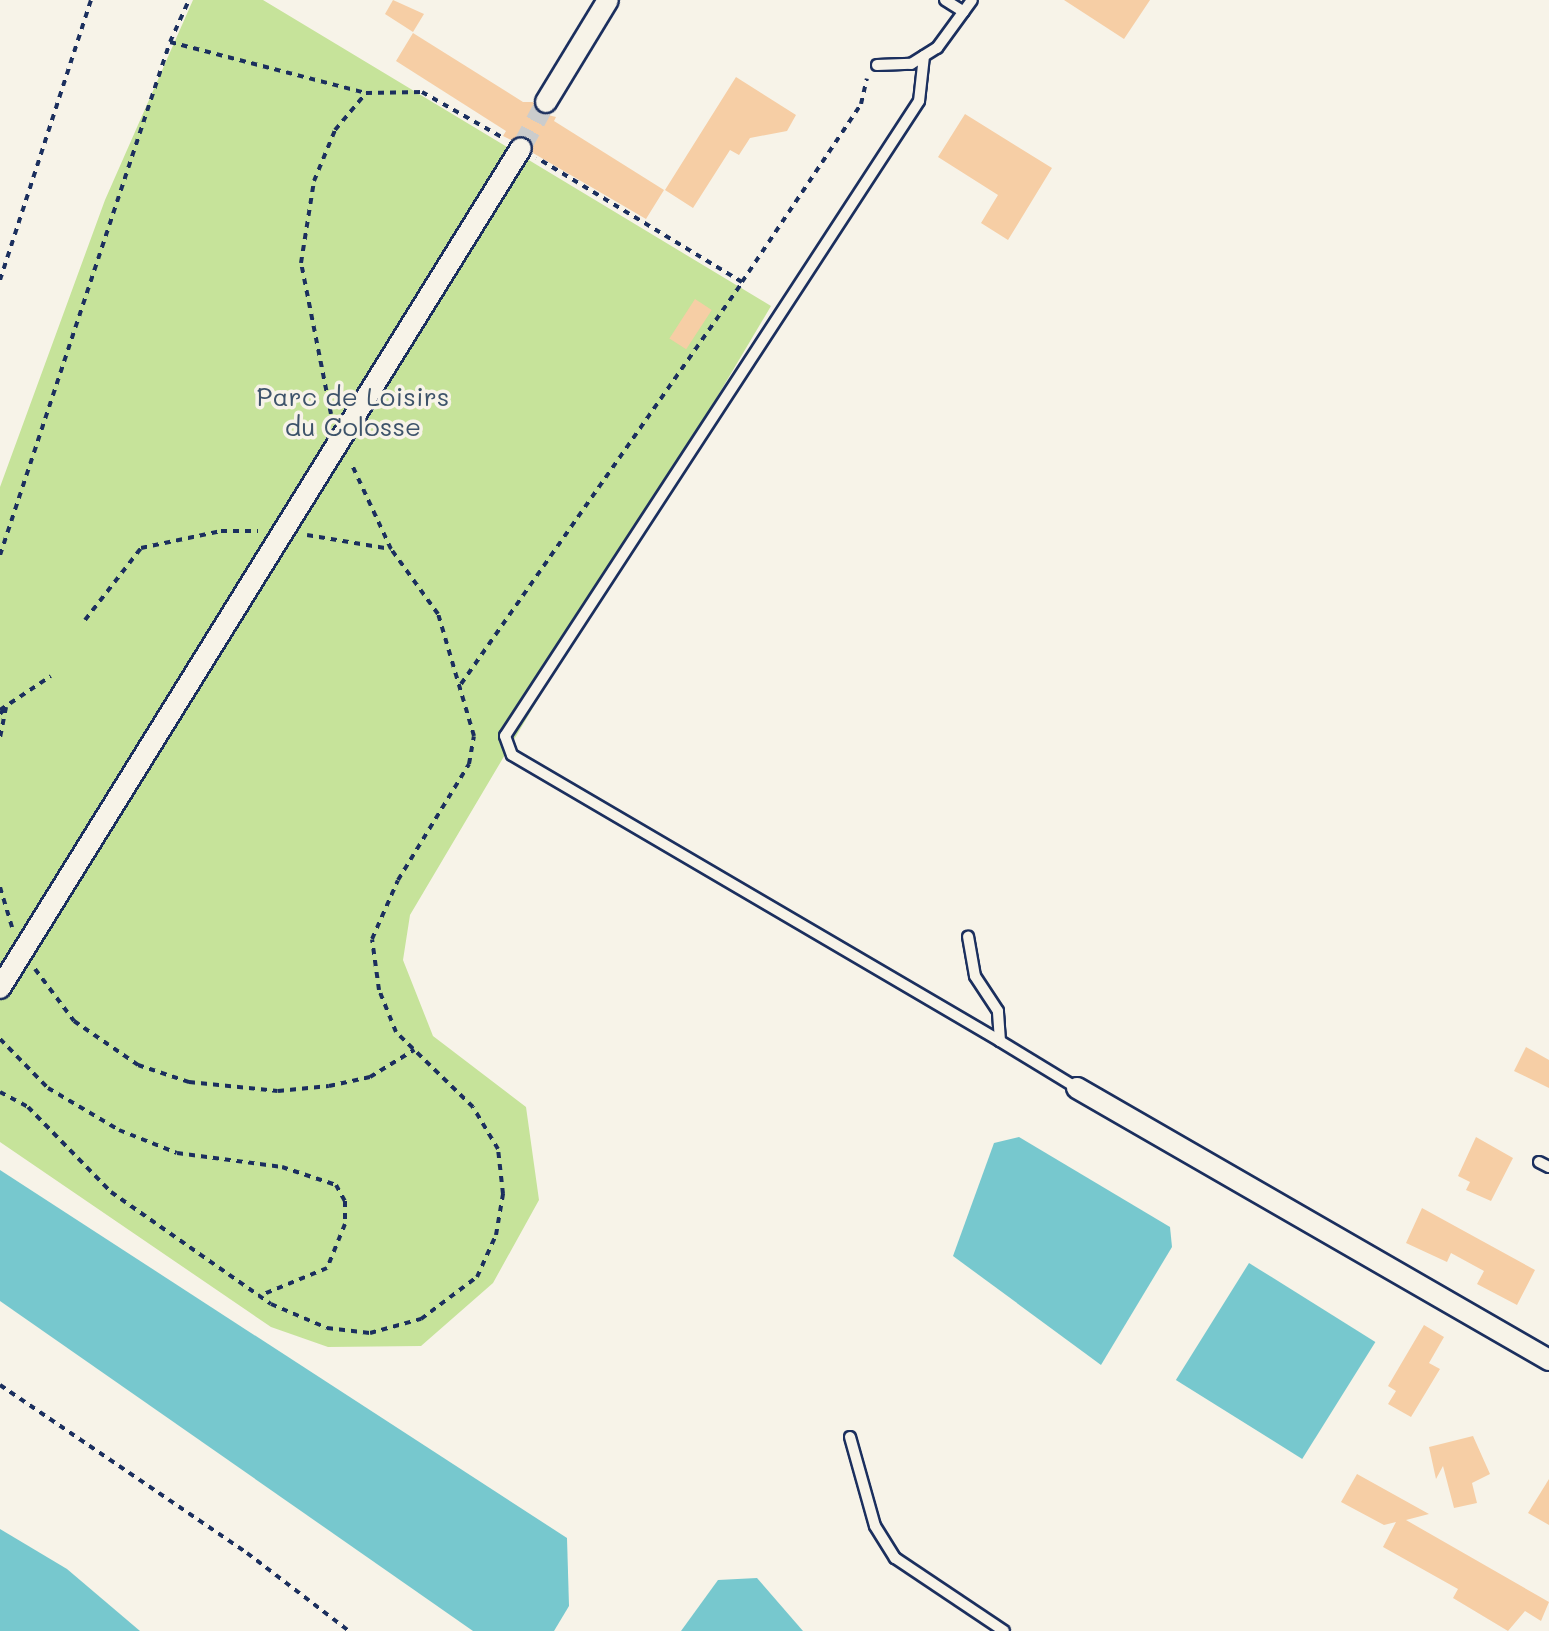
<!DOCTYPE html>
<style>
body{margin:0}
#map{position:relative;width:1549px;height:1631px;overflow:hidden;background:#f7f3e8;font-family:Mali,sans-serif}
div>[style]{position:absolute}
.green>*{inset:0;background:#c6e39a}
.water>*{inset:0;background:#77c8ce;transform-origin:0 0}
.building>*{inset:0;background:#f6cea5;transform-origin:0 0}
.street-tunnel>*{height:20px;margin-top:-10px;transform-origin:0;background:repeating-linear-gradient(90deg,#cbcccc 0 20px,transparent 0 30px)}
.path>*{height:4px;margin-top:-2px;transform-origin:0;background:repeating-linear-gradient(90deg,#1b2f5e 0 6px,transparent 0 12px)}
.roads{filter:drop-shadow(2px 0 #1b2f5e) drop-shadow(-2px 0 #1b2f5e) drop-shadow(0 2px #1b2f5e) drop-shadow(0 -2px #1b2f5e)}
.lane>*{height:10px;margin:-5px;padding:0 5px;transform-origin:5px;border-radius:5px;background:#f7f3e8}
.street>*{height:20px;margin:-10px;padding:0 10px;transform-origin:10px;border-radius:10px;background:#f7f3e8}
span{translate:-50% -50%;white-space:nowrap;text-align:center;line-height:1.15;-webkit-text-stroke:7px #f7f3e8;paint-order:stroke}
.park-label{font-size:26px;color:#3d536a}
</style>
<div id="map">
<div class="green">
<i style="clip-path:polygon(193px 0,263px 0,771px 306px,410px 915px,403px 960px,433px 1036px,526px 1107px,539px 1200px,493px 1283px,421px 1346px,328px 1347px,271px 1327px,0 1142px,0 487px,105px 200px)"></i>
</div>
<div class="water">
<i style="clip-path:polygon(1019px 1137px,1170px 1227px,1172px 1247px,1101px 1365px,953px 1256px,994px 1143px)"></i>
<i style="clip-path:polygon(0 1170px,567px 1538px,569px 1606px,554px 1631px,473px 1631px,0 1301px)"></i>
<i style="left:1249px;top:1263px;width:149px;height:138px;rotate:32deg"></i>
<i style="clip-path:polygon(0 1529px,67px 1569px,140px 1631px,0 1631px)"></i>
<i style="clip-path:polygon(757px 1578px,803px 1631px,681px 1631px,718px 1580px)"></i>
</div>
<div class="building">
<i style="clip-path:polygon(393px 0,424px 14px,413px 32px,385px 14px)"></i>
<i style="clip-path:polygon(1064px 0,1150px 0,1124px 39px)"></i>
<i style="clip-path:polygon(413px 33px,523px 102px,533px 102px,540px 113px,556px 117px,554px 121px,664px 190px,646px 219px,533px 153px,528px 137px,511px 140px,503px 136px,506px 131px,396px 61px)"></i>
<i style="clip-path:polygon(736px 77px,796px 115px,787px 131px,750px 138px,739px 155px,730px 150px,693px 208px,665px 190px)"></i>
<i style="clip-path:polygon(965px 114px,1052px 168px,1008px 240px,981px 223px,998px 195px,938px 157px)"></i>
<i style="left:695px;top:299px;width:20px;height:47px;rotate:33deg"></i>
<i style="clip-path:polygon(1526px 1047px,1549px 1060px,1549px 1088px,1514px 1071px)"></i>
<i style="clip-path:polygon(1476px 1137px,1513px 1158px,1491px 1201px,1466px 1190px,1470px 1182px,1458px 1176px)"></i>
<i style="clip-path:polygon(1422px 1208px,1535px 1270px,1517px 1305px,1477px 1284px,1484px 1271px,1451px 1253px,1447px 1262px,1406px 1243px)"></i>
<i style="clip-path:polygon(1424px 1325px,1444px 1337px,1429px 1363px,1440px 1369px,1411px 1417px,1388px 1404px,1396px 1391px,1388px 1386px)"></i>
<i style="clip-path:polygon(1473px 1436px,1490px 1474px,1472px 1483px,1477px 1503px,1454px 1508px,1443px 1466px,1436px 1479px,1429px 1447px)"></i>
<i style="clip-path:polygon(1357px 1474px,1429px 1514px,1406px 1520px,1549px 1602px,1541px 1621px,1525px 1611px,1508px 1631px,1453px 1598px,1458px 1589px,1383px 1547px,1396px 1522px,1384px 1525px,1341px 1502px)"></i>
<i style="clip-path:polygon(1549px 1479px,1549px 1525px,1528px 1513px)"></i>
</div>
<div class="street-tunnel">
<i style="left:521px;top:148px;width:52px;rotate:-61.5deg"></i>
</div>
<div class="path">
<i style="left:170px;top:42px;width:46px;rotate:-65.7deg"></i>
<i style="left:0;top:280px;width:294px;rotate:-72deg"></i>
<i style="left:742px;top:282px;width:214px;rotate:-56.2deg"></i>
<i style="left:861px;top:104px;width:26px;rotate:-77deg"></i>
<i style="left:331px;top:414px;width:154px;rotate:-101.2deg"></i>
<i style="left:301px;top:263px;width:83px;rotate:-81deg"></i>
<i style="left:314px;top:181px;width:55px;rotate:-67.6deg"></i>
<i style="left:335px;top:130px;width:48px;rotate:-50deg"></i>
<i style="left:307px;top:535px;width:85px;rotate:9.5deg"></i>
<i style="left:0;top:555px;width:540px;rotate:-71.67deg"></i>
<i style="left:170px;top:42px;width:203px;rotate:14.6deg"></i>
<i style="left:366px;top:93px;width:56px;rotate:-1deg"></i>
<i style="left:422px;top:92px;width:95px;rotate:29.5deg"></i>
<i style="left:85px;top:620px;width:91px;rotate:-52.1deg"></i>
<i style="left:141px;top:548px;width:82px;rotate:-12deg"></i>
<i style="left:221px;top:531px;width:37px"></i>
<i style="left:461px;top:684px;width:490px;rotate:-55deg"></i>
<i style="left:742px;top:282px;width:240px;rotate:-148.8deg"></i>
<i style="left:0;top:710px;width:61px;rotate:-33.7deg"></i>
<i style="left:0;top:714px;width:9px;rotate:-49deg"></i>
<i style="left:6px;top:707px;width:32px;rotate:101deg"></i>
<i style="left:0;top:887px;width:42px;rotate:73.3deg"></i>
<i style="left:35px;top:969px;width:65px;rotate:53.1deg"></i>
<i style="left:74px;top:1021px;width:78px;rotate:34.5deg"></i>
<i style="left:138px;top:1065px;width:54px;rotate:18.4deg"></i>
<i style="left:189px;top:1082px;width:89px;rotate:5.8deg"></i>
<i style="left:278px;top:1091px;width:51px;rotate:-5.6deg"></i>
<i style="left:329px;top:1086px;width:42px;rotate:-12.4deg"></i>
<i style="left:370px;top:1077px;width:52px;rotate:-31.5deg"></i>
<i style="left:0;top:1039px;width:69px;rotate:45.6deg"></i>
<i style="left:48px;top:1088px;width:82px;rotate:30.6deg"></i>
<i style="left:119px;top:1130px;width:62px;rotate:21.6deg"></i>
<i style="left:177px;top:1153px;width:106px;rotate:7.6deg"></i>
<i style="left:282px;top:1167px;width:57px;rotate:18.4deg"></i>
<i style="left:336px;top:1185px;width:18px;rotate:61deg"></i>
<i style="left:345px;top:1201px;width:23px;rotate:90deg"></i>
<i style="left:345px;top:1224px;width:48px;rotate:112.2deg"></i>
<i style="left:327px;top:1268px;width:74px;rotate:157.6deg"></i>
<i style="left:0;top:1092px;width:32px;rotate:28deg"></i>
<i style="left:28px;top:1107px;width:119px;rotate:45.7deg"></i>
<i style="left:111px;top:1192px;width:195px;rotate:35deg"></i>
<i style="left:271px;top:1304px;width:61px;rotate:23.2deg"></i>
<i style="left:327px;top:1328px;width:43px;rotate:6.6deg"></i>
<i style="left:370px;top:1333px;width:53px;rotate:-15.4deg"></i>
<i style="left:421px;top:1319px;width:70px;rotate:-36.9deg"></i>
<i style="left:477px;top:1277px;width:46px;rotate:-65.7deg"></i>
<i style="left:496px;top:1235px;width:42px;rotate:-80.3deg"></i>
<i style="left:503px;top:1194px;width:45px;rotate:-96.3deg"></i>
<i style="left:498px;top:1149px;width:49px;rotate:-120.8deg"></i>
<i style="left:473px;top:1107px;width:107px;rotate:-135.8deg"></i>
<i style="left:396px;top:1032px;width:45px;rotate:-112deg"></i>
<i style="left:379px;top:990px;width:51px;rotate:-97.8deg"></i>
<i style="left:372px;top:939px;width:64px;rotate:-66.2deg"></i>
<i style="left:398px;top:880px;width:136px;rotate:-58.5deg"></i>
<i style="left:469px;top:764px;width:28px;rotate:-80deg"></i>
<i style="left:474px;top:736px;width:127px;rotate:-106.4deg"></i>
<i style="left:438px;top:614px;width:80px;rotate:-125.9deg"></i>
<i style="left:391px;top:549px;width:95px;rotate:-114.9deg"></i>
<i style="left:0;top:1385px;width:299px;rotate:34.2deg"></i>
<i style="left:247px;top:1553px;width:128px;rotate:37.4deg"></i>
</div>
<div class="roads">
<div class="lane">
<i style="left:945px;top:0;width:22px;rotate:32deg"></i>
<i style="left:924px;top:56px;width:45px;rotate:96.3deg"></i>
<i style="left:919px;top:101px;width:758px;rotate:123.1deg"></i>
<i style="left:505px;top:736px;width:20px;rotate:70deg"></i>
<i style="left:512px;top:755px;width:566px;rotate:30.37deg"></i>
<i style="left:1000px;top:1041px;width:30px;rotate:-94deg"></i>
<i style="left:998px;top:1011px;width:42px;rotate:-123.3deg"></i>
<i style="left:975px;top:976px;width:40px;rotate:-100deg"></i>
<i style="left:877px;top:65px;width:34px;rotate:-2deg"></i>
<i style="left:911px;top:64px;width:31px;rotate:-32deg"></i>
<i style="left:937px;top:48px;width:59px;rotate:-53.9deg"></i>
<i style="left:1000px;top:1041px;width:90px;rotate:31.4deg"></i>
<i style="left:1539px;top:1162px;width:11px;rotate:27deg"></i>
<i style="left:850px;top:1437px;width:92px;rotate:74.3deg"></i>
<i style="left:875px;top:1526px;width:38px;rotate:58deg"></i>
<i style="left:895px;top:1558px;width:131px;rotate:33.8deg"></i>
</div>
<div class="street">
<i style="left:546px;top:102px;width:119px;rotate:-58.7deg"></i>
<i style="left:0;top:988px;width:988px;rotate:-58.19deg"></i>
<i style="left:1077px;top:1088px;width:545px;rotate:29.95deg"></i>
</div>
</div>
<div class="park-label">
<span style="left:353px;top:412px">Parc de Loisirs<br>du Colosse</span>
</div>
</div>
